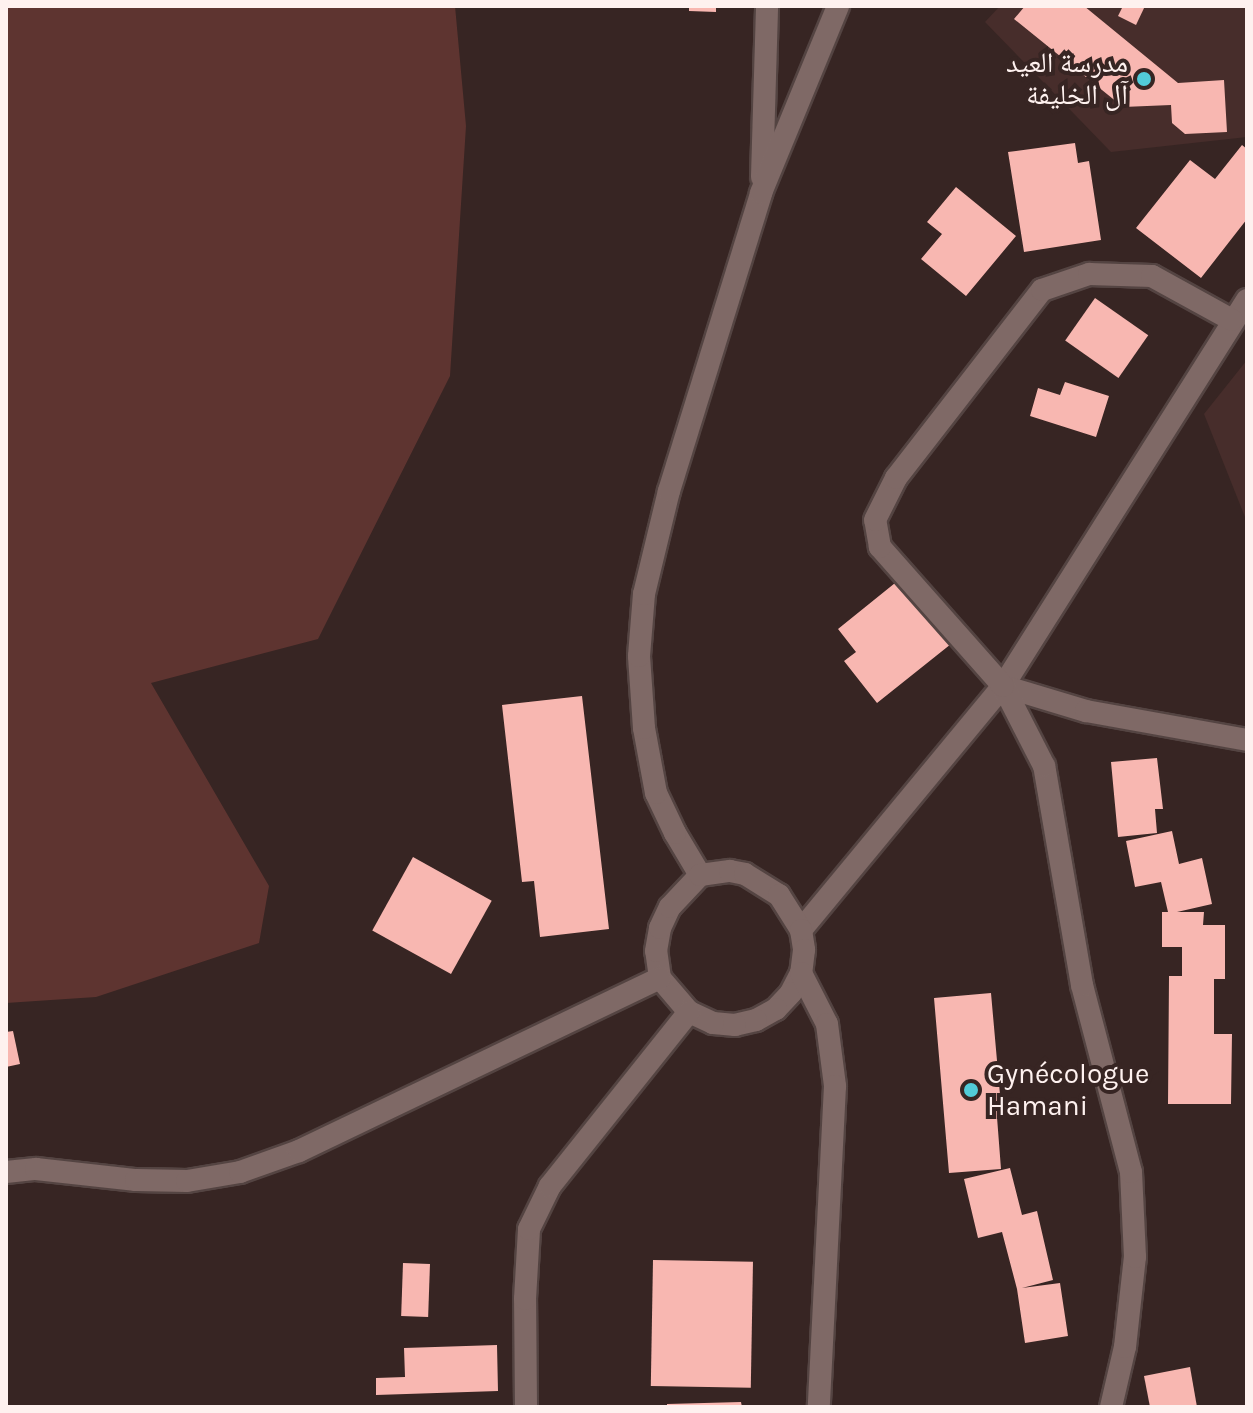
<!DOCTYPE html>
<meta charset="utf-8">
<style>
body{margin:0}
#map{position:relative;width:1253px;height:1413px;overflow:hidden;background:#372523;font-family:Karla,"Noto Naskh Arabic",sans-serif}
div>[style]{position:absolute}
.built>*{inset:0;background:#472d2b}
.green>*{inset:0;background:#5e3430}
.building>*{inset:0;background:#f8b7b1;transform-origin:0 0}
.roads{filter:drop-shadow(2px 0 #544442) drop-shadow(-2px 0 #544442) drop-shadow(0 2px #544442) drop-shadow(0 -2px #544442)}
.minor>*{height:22px;margin:-11px;padding:0 11px;transform-origin:11px;border-radius:11px;background:#7f6966}
.dots>*{width:22px;height:22px;translate:-50% -50%;box-sizing:border-box;border:4px solid #372523;border-radius:50%}
span{translate:-50% -50%;white-space:nowrap;text-align:center;line-height:1.15;-webkit-text-stroke:8px #372523;paint-order:stroke}
.poi-label{font-size:28px;color:#fef1ef}
.right{translate:-100% -50%;text-align:right}
.left{translate:0 -50%;text-align:left}
.frame{position:absolute;inset:0;border:8px solid #fef1ef;pointer-events:none}
</style>
<div id="map">
<div class="built">
<i style="clip-path:polygon(1000px 6px,1247px 6px,1247px 137px,1111px 152px,985px 22px)"></i>
<i style="clip-path:polygon(1247px 360px,1247px 522px,1204px 414px)"></i>
</div>
<div class="green">
<i style="clip-path:polygon(6px 6px,455px 6px,466px 126px,450px 376px,318px 639px,151px 683px,269px 886px,259px 943px,96px 997px,6px 1003px)"></i>
</div>
<div class="building">
<i style="clip-path:polygon(689px 6px,716px 6px,716px 12px,689px 11px)"></i>
<i style="clip-path:polygon(1025px 6px,1084px 6px,1178px 83px,1224px 80px,1227px 132px,1185px 134px,1172px 123px,1171px 105px,1123px 107px,1014px 19px)"></i>
<i style="clip-path:polygon(1123px 6px,1145px 6px,1136px 25px,1118px 16px)"></i>
<i style="clip-path:polygon(1075px 143px,1078px 163px,1089px 161px,1101px 240px,1024px 252px,1008px 152px)"></i>
<i style="clip-path:polygon(1242px 145px,1247px 149px,1247px 219px,1201px 278px,1136px 228px,1190px 160px,1215px 179px)"></i>
<i style="clip-path:polygon(956px 187px,1016px 236px,966px 296px,921px 259px,942px 234px,927px 222px)"></i>
<i style="left:1095px;top:298px;width:65px;height:52px;rotate:35deg"></i>
<i style="clip-path:polygon(1065px 382px,1109px 396px,1096px 437px,1030px 416px,1038px 388px,1060px 395px)"></i>
<i style="clip-path:polygon(900px 579px,951px 644px,877px 703px,844px 661px,856px 652px,838px 629px)"></i>
<i style="clip-path:polygon(582px 696px,609px 929px,540px 937px,534px 881px,522px 882px,502px 705px)"></i>
<i style="clip-path:polygon(1157px 758px,1163px 809px,1155px 809px,1157px 833px,1118px 837px,1111px 762px)"></i>
<i style="clip-path:polygon(1172px 831px,1179px 864px,1202px 858px,1212px 904px,1177px 912px,1204px 912px,1203px 925px,1225px 925px,1225px 979px,1214px 979px,1214px 1034px,1232px 1034px,1231px 1104px,1168px 1104px,1169px 976px,1182px 976px,1182px 947px,1162px 947px,1162px 912px,1168px 912px,1161px 882px,1135px 887px,1126px 841px)"></i>
<i style="left:413px;top:857px;width:90px;height:84px;rotate:29deg"></i>
<i style="clip-path:polygon(991px 993px,1002px 1117px,997px 1117px,1001px 1169px,949px 1173px,934px 998px)"></i>
<i style="clip-path:polygon(13px 1031px,20px 1064px,6px 1067px,6px 1032px)"></i>
<i style="clip-path:polygon(1010px 1168px,1022px 1215px,1037px 1211px,1053px 1280px,1022px 1288px,1060px 1283px,1068px 1336px,1025px 1343px,1017px 1289px,1002px 1232px,978px 1238px,964px 1179px)"></i>
<i style="left:653px;top:1260px;width:100px;height:126px;rotate:1deg"></i>
<i style="left:403px;top:1263px;width:27px;height:53px;rotate:2deg"></i>
<i style="clip-path:polygon(497px 1345px,498px 1391px,376px 1395px,376px 1378px,405px 1377px,404px 1348px)"></i>
<i style="clip-path:polygon(1190px 1367px,1197px 1407px,1150px 1407px,1144px 1376px)"></i>
<i style="clip-path:polygon(741px 1402px,742px 1407px,667px 1407px,667px 1404px)"></i>
</div>
<div class="roads">
<div class="minor">
<i style="left:762px;top:177px;width:171px;rotate:-88.3deg"></i>
<i style="left:1247px;top:300px;width:457px;rotate:122.3deg"></i>
<i style="left:1003px;top:686px;width:87px;rotate:16.8deg"></i>
<i style="left:1086px;top:711px;width:164px;rotate:10.2deg"></i>
<i style="left:700px;top:875px;width:49px;rotate:-120.8deg"></i>
<i style="left:675px;top:833px;width:44px;rotate:-115.4deg"></i>
<i style="left:656px;top:793px;width:66px;rotate:-100.5deg"></i>
<i style="left:644px;top:728px;width:72px;rotate:-94deg"></i>
<i style="left:639px;top:656px;width:62px;rotate:-85.4deg"></i>
<i style="left:644px;top:594px;width:106px;rotate:-76.4deg"></i>
<i style="left:669px;top:491px;width:312px;rotate:-72.8deg"></i>
<i style="left:761px;top:193px;width:202px;rotate:-67.6deg"></i>
<i style="left:801px;top:930px;width:317px;rotate:-50.4deg"></i>
<i style="left:801px;top:973px;width:22px;rotate:117deg"></i>
<i style="left:791px;top:993px;width:22px;rotate:133deg"></i>
<i style="left:776px;top:1009px;width:23px;rotate:151deg"></i>
<i style="left:756px;top:1020px;width:22px;rotate:167deg"></i>
<i style="left:735px;top:1025px;width:22px;rotate:-175deg"></i>
<i style="left:713px;top:1023px;width:26px;rotate:-155deg"></i>
<i style="left:689px;top:1012px;width:45px;rotate:-130.5deg"></i>
<i style="left:660px;top:978px;width:27px;rotate:-98deg"></i>
<i style="left:656px;top:951px;width:23px;rotate:-80deg"></i>
<i style="left:660px;top:928px;width:23px;rotate:-65deg"></i>
<i style="left:670px;top:907px;width:44px;rotate:-46.8deg"></i>
<i style="left:700px;top:875px;width:30px;rotate:-8deg"></i>
<i style="left:730px;top:871px;width:15px;rotate:11deg"></i>
<i style="left:745px;top:874px;width:40px;rotate:32deg"></i>
<i style="left:779px;top:895px;width:41px;rotate:57.8deg"></i>
<i style="left:801px;top:930px;width:20px;rotate:81deg"></i>
<i style="left:804px;top:950px;width:23px;rotate:97deg"></i>
<i style="left:801px;top:973px;width:57px;rotate:63deg"></i>
<i style="left:827px;top:1024px;width:63px;rotate:82.6deg"></i>
<i style="left:835px;top:1086px;width:321px;rotate:92.9deg"></i>
<i style="left:6px;top:1172px;width:30px;rotate:-6deg"></i>
<i style="left:36px;top:1169px;width:101px;rotate:6.3deg"></i>
<i style="left:136px;top:1180px;width:51px;rotate:1.1deg"></i>
<i style="left:187px;top:1181px;width:54px;rotate:-9.6deg"></i>
<i style="left:240px;top:1172px;width:63px;rotate:-19.6deg"></i>
<i style="left:299px;top:1151px;width:400px;rotate:-25.6deg"></i>
<i style="left:526px;top:1407px;width:108px;rotate:-90.5deg"></i>
<i style="left:525px;top:1299px;width:70px;rotate:-86.7deg"></i>
<i style="left:529px;top:1229px;width:48px;rotate:-64deg"></i>
<i style="left:550px;top:1186px;width:223px;rotate:-51.4deg"></i>
<i style="left:1111px;top:1407px;width:62px;rotate:-76.9deg"></i>
<i style="left:1125px;top:1347px;width:91px;rotate:-83.7deg"></i>
<i style="left:1135px;top:1257px;width:85px;rotate:-92.7deg"></i>
<i style="left:1131px;top:1172px;width:193px;rotate:-104.7deg"></i>
<i style="left:1082px;top:985px;width:222px;rotate:-99.8deg"></i>
<i style="left:1044px;top:766px;width:90px;rotate:-117.1deg"></i>
<i style="left:1003px;top:686px;width:186px;rotate:-131.5deg"></i>
<i style="left:880px;top:547px;width:27px;rotate:-100deg"></i>
<i style="left:875px;top:520px;width:47px;rotate:-63.4deg"></i>
<i style="left:896px;top:478px;width:238px;rotate:-52.2deg"></i>
<i style="left:1042px;top:290px;width:50px;rotate:-18.8deg"></i>
<i style="left:1089px;top:274px;width:63px;rotate:1.8deg"></i>
<i style="left:1152px;top:276px;width:91px;rotate:28.8deg"></i>
</div>
</div>
<div class="dots">
<i style="left:1144px;top:79px;background:#52cbd8"></i>
<i style="left:971px;top:1090px;background:#52cbd8"></i>
</div>
<div class="poi-label">
<span class="right" style="left:1128px;top:79px">مدرسة العيد<br>آل الخليفة</span>
<span class="left" style="left:987px;top:1090px">Gynécologue<br>Hamani</span>
</div>
<div class="frame"></div>
</div>
